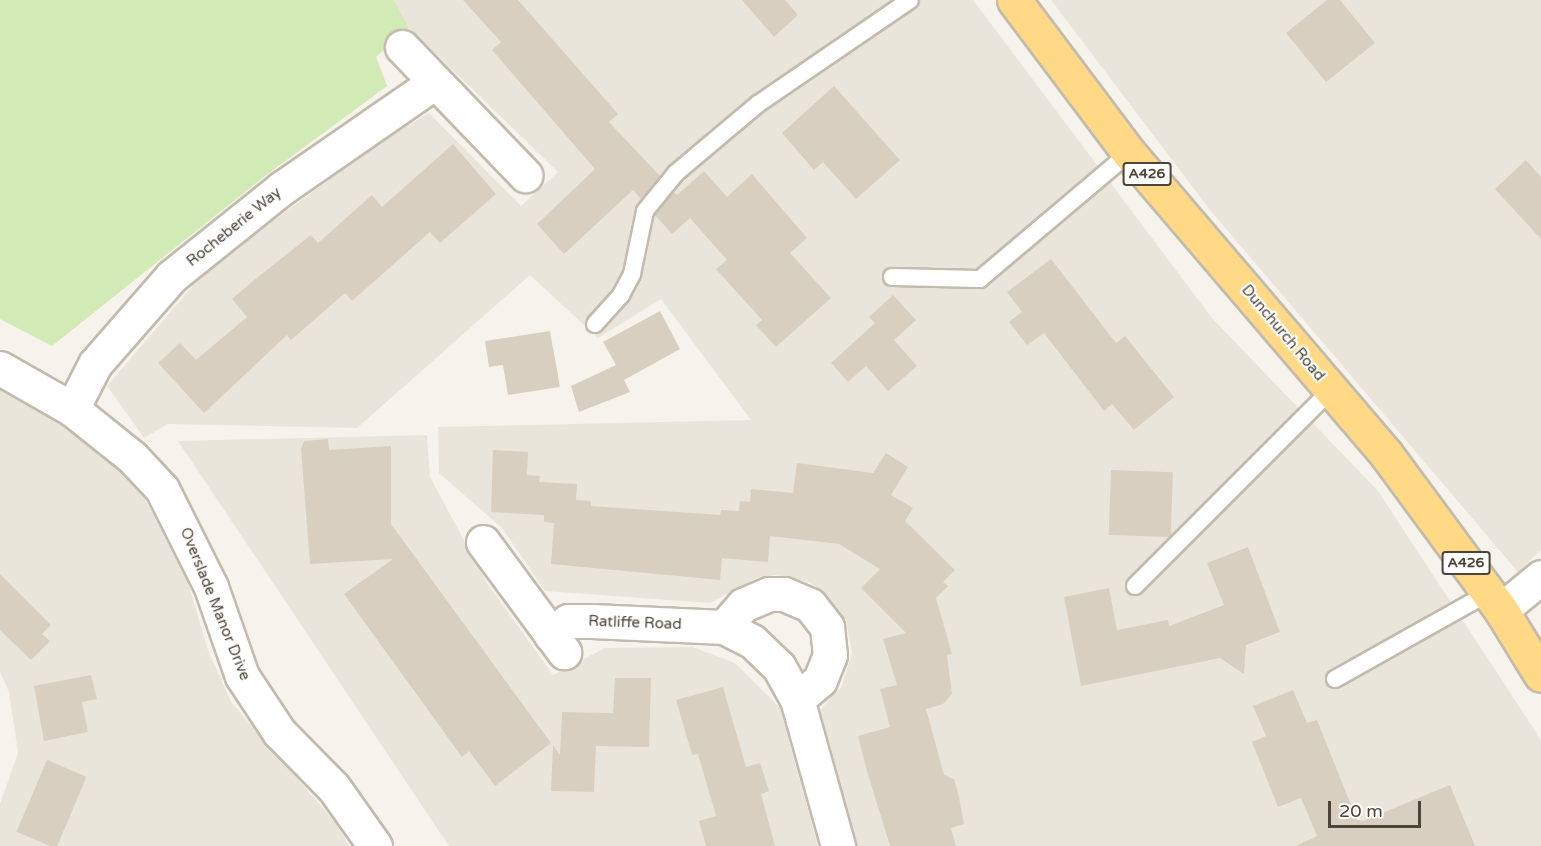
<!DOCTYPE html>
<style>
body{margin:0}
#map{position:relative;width:1541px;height:846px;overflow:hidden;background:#f6f3ec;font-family:"Varela Round",sans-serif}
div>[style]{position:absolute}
.residential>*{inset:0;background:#eae5da}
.green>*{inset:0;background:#d2eab5}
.building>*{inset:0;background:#d8cfc1;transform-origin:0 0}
.roads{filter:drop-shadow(2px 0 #c2bbae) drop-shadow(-2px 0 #c2bbae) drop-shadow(0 2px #c2bbae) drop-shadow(0 -2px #c2bbae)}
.service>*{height:16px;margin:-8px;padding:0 8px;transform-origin:8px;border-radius:8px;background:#fff}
.minor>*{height:33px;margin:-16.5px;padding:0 16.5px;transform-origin:16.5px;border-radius:16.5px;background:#fff}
.trunk>*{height:33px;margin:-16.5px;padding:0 16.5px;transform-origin:16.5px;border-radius:16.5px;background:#ffd985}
span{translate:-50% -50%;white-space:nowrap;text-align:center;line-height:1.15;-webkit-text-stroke:4.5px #fff;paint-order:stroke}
.shield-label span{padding:2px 4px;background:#fff;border:2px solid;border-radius:4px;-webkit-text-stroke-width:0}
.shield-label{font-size:14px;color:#4b4439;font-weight:700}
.street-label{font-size:15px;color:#4b4439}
.scale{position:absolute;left:1328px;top:801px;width:93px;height:27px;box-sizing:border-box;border:3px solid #4b4439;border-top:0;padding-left:8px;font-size:18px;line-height:21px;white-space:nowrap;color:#4b4439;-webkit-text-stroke:4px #fff;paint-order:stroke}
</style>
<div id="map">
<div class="residential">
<i style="clip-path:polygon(394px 0,973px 0,1212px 318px,1378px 491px,1541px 740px,1541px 846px,858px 846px,819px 711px,842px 686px,852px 653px,846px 620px,824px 592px,809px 582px,775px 575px,757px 578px,710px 603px,545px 591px,502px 528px,439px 473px,438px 427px,751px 420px,661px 299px,598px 338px,530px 275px,357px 428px,168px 424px,144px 438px,107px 386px,207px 269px,384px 140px,429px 113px,521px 206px,558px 172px,409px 28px)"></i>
<i style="clip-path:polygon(1051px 0,1541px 0,1541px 550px,1518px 572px,1210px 210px)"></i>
<i style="clip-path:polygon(0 390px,98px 445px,137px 486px,184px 569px,208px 650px,231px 702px,335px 822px,349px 846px,0 846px,0 804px,18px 753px,9px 692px,0 672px)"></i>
<i style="clip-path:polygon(427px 435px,430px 477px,487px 583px,553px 675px,605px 648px,693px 647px,735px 663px,780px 708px,818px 846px,449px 846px,178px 441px)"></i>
</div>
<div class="green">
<i style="clip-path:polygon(0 0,394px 0,409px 28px,376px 57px,387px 86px,265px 176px,52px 346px,0 319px)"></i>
</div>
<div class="building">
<i style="clip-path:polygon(463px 0,518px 0,618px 114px,609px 122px,660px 176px,641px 199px,633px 190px,564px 254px,537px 224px,595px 169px,492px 50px,501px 42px)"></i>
<i style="clip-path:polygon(742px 0,785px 0,798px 15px,774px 37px)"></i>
<i style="clip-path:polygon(1327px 0,1340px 0,1375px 43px,1326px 82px,1286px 33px)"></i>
<i style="clip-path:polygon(834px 86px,900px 160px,856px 199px,823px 162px,814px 170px,782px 133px)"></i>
<i style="clip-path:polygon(453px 144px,496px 194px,440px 243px,430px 232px,352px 301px,345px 293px,291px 340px,287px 335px,204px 413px,158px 363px,180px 343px,196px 360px,247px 317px,232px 299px,253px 281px,311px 235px,318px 243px,372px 195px,382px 207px)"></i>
<i style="clip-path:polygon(1526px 160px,1541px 177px,1541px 239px,1495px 189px)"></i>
<i style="clip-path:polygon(704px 171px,727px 197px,752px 174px,807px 238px,790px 253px,831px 298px,776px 347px,756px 325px,762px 320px,716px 269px,727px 260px,690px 218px,672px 234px,655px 215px,674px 192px,677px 195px)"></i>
<i style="clip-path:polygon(1051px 259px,1116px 343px,1125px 336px,1174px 397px,1134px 430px,1112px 404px,1104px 411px,1044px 333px,1027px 345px,1009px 322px,1022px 312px,1007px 292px)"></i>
<i style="clip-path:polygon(893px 295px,916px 320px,894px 340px,917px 366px,888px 391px,866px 366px,848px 382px,831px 363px,875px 323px,869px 317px)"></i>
<i style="clip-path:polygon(660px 311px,680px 349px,624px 380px,630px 392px,579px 412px,571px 386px,616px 365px,603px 342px)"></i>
<i style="clip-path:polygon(550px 331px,560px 387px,508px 395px,503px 365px,489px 367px,485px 341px)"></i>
<i style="clip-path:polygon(328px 439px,329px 450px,391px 446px,391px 524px,551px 743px,495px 786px,469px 751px,462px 757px,344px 594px,393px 559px,310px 564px,301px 449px,304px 441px)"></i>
<i style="clip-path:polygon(493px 450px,528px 452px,527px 475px,540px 476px,539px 482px,577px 484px,576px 500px,591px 501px,591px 506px,720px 515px,721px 510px,739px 511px,740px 501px,750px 502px,751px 489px,793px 493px,797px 463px,873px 473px,886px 453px,908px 467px,891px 495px,913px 508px,905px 521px,955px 570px,943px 582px,948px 586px,936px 598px,952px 654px,947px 655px,952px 694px,943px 704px,926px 709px,944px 775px,954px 779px,959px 797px,964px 824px,951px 828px,956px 846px,890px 846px,867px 771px,858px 736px,890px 727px,880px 689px,897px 685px,883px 639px,906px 633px,861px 588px,880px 569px,839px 544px,770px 536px,768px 562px,722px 558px,720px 580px,551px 564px,554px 523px,544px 522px,544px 515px,491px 512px)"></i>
<i style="left:1111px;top:470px;width:62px;height:65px;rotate:2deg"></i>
<i style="clip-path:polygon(1248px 547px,1280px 632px,1246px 645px,1244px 674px,1220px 658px,1081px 686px,1064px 597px,1109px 588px,1117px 630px,1168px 620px,1169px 626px,1224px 605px,1207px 563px)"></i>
<i style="clip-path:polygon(0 574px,51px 625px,42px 634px,50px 641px,31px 660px,0 630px)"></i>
<i style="clip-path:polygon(91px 675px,97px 699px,82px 702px,88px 732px,44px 741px,34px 686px)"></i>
<i style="clip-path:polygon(615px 678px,651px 678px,649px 747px,596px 746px,594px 792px,551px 791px,553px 745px,560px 755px,562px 712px,613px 713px)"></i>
<i style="clip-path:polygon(723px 687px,746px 767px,760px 763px,769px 791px,761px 794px,775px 846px,706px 846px,699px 821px,716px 816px,698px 754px,692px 755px,676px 700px)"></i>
<i style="clip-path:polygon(1293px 690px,1307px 723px,1317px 720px,1357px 820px,1363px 821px,1450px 785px,1475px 846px,1296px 846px,1317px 836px,1301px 798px,1278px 807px,1252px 742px,1266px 736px,1253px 706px)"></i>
<i style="left:47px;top:760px;width:43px;height:78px;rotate:23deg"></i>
</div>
<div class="roads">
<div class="service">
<i style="left:892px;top:277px;width:88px;rotate:1.3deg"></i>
<i style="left:980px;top:279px;width:195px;rotate:-40.2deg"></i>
<i style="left:595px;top:324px;width:39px;rotate:-48deg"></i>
<i style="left:621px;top:295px;width:24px;rotate:-62deg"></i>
<i style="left:632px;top:274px;width:64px;rotate:-78.3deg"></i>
<i style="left:645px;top:211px;width:49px;rotate:-50.8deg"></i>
<i style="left:676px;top:173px;width:107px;rotate:-40.1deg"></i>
<i style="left:758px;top:104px;width:184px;rotate:-34.4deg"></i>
<i style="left:1135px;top:586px;width:277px;rotate:-45deg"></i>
<i style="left:1335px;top:679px;width:176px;rotate:-29.3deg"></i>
</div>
<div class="minor">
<i style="left:402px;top:47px;width:178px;rotate:46.1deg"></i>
<i style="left:0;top:368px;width:83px;rotate:29.7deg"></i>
<i style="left:72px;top:409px;width:77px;rotate:38.7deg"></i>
<i style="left:132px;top:457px;width:44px;rotate:46.8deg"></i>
<i style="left:162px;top:489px;width:110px;rotate:63.4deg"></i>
<i style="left:211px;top:587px;width:94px;rotate:70.8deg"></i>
<i style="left:242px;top:676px;width:67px;rotate:56.5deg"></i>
<i style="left:279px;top:732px;width:78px;rotate:45.5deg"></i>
<i style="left:334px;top:788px;width:71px;rotate:54.7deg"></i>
<i style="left:72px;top:409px;width:51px;rotate:-62.9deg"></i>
<i style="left:95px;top:364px;width:117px;rotate:-48.8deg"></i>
<i style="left:172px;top:276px;width:141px;rotate:-38.7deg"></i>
<i style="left:282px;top:188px;width:186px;rotate:-34.7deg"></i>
<i style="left:483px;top:542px;width:137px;rotate:53.6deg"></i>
<i style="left:1501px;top:610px;width:52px;rotate:-39.5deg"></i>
<i style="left:724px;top:627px;width:29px;rotate:-49deg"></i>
<i style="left:743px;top:605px;width:28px;rotate:-23deg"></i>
<i style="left:769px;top:594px;width:15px"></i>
<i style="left:784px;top:594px;width:28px;rotate:23deg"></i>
<i style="left:810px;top:605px;width:28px;rotate:52deg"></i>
<i style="left:827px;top:627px;width:28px;rotate:84deg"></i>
<i style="left:830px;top:655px;width:27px;rotate:112deg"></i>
<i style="left:820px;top:680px;width:30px;rotate:140deg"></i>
<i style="left:551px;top:635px;width:22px;rotate:-39deg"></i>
<i style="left:568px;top:621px;width:24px"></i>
<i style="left:592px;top:621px;width:132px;rotate:2.6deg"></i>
<i style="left:724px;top:627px;width:31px;rotate:27deg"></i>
<i style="left:752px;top:641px;width:37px;rotate:44deg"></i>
<i style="left:779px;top:667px;width:37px;rotate:61deg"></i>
<i style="left:797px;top:699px;width:153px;rotate:74.4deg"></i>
</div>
<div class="trunk">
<i style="left:1014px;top:0;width:191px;rotate:53.1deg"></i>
<i style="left:1129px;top:153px;width:396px;rotate:49.5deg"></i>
<i style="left:1386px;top:454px;width:194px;rotate:53.6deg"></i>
<i style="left:1501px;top:610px;width:76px;rotate:58.4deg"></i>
</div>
</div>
<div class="shield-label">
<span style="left:1147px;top:174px">A426</span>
<span style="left:1466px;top:563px">A426</span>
</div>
<div class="street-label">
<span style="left:234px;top:227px;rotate:-39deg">Rocheberie Way</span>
<span style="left:1283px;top:333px;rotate:50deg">Dunchurch Road</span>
<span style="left:215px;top:604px;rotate:68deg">Overslade Manor Drive</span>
<span style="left:635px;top:623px;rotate:2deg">Ratliffe Road</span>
</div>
<div class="scale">20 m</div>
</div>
